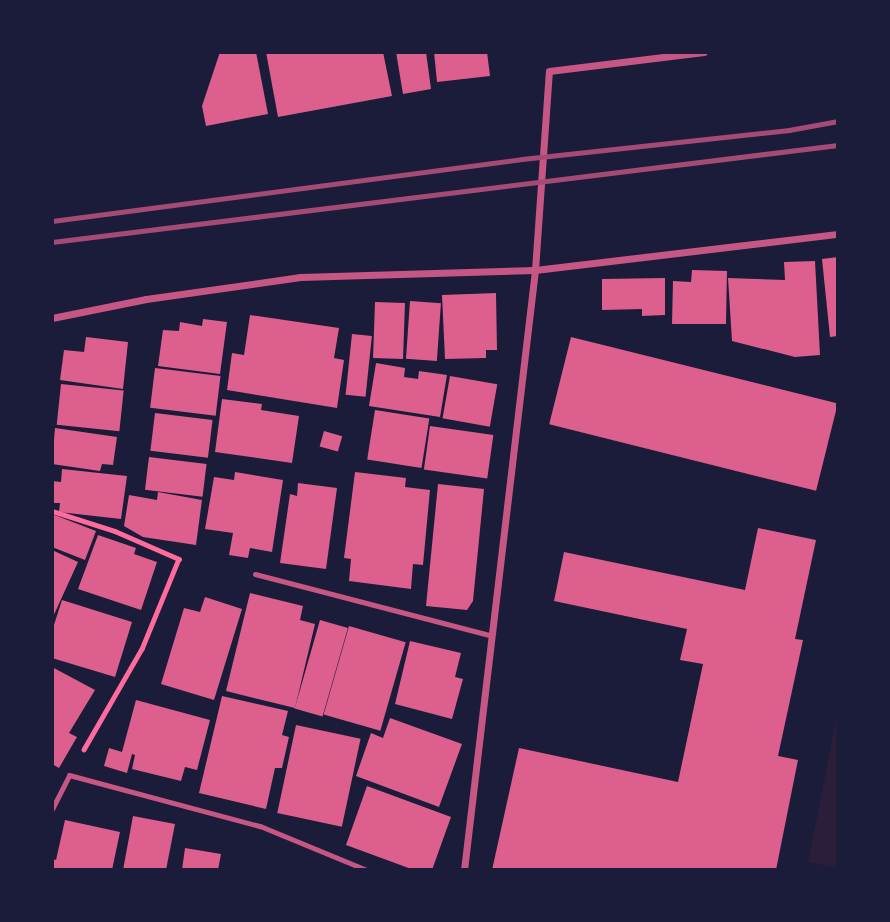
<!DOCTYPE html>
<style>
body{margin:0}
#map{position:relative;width:890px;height:922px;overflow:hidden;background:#1b1b3a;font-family:"Open Sans",sans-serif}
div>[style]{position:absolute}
.green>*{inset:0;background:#2a1e3b}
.building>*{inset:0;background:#dd5f8e;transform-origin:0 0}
.path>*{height:4.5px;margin:-2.25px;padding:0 2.25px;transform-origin:2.25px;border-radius:2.25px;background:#ff6b9d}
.service>*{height:5px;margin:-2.5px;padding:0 2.5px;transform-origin:2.5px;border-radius:2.5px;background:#c65784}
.minor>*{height:7px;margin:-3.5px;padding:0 3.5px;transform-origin:3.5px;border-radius:3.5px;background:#c65784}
.rail>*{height:5px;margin:-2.5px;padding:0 2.5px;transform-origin:2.5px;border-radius:2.5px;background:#a44b75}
span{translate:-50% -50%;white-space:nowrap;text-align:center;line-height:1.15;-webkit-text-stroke:5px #1b1b3a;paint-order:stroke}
.frame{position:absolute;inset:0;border:54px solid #1b1b3a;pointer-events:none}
</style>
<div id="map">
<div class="green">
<i style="clip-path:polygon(837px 715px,837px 868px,808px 862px)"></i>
</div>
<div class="building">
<i style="clip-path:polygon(220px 52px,256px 52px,268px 114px,206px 126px,202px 106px)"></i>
<i style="clip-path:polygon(266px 52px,383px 52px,392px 96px,278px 117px)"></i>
<i style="clip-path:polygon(396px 52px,426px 52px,431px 89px,403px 94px)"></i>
<i style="clip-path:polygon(434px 52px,487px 52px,490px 76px,437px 82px)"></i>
<i style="clip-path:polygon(838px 257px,838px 336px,830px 337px,822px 259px)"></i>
<i style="clip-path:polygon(815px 261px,820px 355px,795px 357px,732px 341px,728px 278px,785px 280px,784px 262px)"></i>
<i style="clip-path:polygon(692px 270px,727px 271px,726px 324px,672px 324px,673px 281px,691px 282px)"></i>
<i style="clip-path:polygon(665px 278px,665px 315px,642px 316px,642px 309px,602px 310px,602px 279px)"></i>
<i style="clip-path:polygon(496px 293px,497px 350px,486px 350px,486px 358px,445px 359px,442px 295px)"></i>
<i style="left:410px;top:301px;width:31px;height:58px;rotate:4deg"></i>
<i style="left:375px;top:302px;width:30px;height:56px;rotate:2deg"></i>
<i style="clip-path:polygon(250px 315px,339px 328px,334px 358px,344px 360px,337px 408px,227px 390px,232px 353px,244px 355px)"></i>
<i style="clip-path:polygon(203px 319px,227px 322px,220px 374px,158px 366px,163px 330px,179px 331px,180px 322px,202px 326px)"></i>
<i style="left:352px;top:334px;width:20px;height:61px;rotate:6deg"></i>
<i style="clip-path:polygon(86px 337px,128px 342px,123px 389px,60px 380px,64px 350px,84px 352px)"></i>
<i style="left:571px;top:337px;width:275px;height:90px;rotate:14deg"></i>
<i style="clip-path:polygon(376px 363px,405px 368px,404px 377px,418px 379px,419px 371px,447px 375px,440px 417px,369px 406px)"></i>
<i style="left:155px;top:368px;width:66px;height:40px;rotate:7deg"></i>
<i style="left:450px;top:376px;width:48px;height:43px;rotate:10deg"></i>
<i style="left:61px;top:384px;width:63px;height:41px;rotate:6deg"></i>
<i style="clip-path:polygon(222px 399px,262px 404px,261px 410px,299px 416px,292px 463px,215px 452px)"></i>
<i style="left:375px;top:410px;width:55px;height:50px;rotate:9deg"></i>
<i style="left:155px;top:413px;width:58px;height:38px;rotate:7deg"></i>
<i style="left:430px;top:426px;width:64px;height:44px;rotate:8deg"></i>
<i style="clip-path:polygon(55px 428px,117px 437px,113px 465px,102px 464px,100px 471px,52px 464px)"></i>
<i style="left:324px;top:431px;width:19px;height:16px;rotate:16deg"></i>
<i style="left:149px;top:457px;width:58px;height:33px;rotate:7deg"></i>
<i style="clip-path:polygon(62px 469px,127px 476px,121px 519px,59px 512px,60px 503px,52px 503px,52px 481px,61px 482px)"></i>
<i style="clip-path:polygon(235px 472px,283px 480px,272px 552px,250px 548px,248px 558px,229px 555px,233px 533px,205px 529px,214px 477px,234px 480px)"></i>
<i style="clip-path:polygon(355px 472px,406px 478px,405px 487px,430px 490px,423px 565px,413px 564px,411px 589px,349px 581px,351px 559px,344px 558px)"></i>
<i style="clip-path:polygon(298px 483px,337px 488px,326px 569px,280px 563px,290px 494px,297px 496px)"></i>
<i style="clip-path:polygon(438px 484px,484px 489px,473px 601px,467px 610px,426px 606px)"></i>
<i style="clip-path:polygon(158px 492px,202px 500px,196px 545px,143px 537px,124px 526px,129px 495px,157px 500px)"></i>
<i style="clip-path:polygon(52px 514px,96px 531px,85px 560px,52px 547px)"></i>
<i style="clip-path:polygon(758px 528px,816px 540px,795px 639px,803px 640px,778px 756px,798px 760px,776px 870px,492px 870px,519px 748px,678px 782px,703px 664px,680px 660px,687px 629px,554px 601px,564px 552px,745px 590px)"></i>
<i style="clip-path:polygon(98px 535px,136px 548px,134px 554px,157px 562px,141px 610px,78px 589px)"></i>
<i style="clip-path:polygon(52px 550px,78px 562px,52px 619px)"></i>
<i style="clip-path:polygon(250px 593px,303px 606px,300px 620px,315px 624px,295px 708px,226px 691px)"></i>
<i style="clip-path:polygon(205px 597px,242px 609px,214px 700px,161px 684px,184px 608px,200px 612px)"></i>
<i style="clip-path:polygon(62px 600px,132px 622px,115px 677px,52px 658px,52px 631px)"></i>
<i style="left:320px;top:620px;width:29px;height:92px;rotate:16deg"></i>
<i style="left:349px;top:626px;width:59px;height:92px;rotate:16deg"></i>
<i style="clip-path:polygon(410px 641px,461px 653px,455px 677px,463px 679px,452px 719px,395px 704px)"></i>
<i style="clip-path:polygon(52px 667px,95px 690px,69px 733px,77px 737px,59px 768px,52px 764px)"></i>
<i style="clip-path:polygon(222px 696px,288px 711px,282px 735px,289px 737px,282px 768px,275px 768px,266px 809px,199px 793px)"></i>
<i style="clip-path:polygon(136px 700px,210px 720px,197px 770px,185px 767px,181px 781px,132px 769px,135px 755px,132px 754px,127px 773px,104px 766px,109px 748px,122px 752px)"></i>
<i style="clip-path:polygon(390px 718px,462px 744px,439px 807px,356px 776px,371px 733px,383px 738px)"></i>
<i style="left:296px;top:725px;width:66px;height:90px;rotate:12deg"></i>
<i style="clip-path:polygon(367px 786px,451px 817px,432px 870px,414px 870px,346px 845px)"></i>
<i style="clip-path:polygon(133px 816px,175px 824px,166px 870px,123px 870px)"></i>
<i style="clip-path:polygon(65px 820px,120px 832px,112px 870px,52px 870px,52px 859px,56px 860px)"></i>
<i style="clip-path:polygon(185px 848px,221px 854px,218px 870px,182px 870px)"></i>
</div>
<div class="path">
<i style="left:52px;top:511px;width:66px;rotate:17.6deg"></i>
<i style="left:115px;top:531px;width:70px;rotate:23.6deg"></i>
<i style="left:179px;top:559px;width:97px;rotate:112.3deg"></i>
<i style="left:142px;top:649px;width:116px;rotate:119.9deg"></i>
</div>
<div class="service">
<i style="left:255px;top:574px;width:242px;rotate:14.6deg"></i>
<i style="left:52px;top:809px;width:38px;rotate:-63deg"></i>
<i style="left:69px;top:775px;width:198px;rotate:15deg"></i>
<i style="left:260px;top:826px;width:116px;rotate:22.4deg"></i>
</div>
<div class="minor">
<i style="left:52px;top:318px;width:96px;rotate:-11.4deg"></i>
<i style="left:146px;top:299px;width:156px;rotate:-8.1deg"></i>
<i style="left:300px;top:277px;width:235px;rotate:-1.7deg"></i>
<i style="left:535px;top:270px;width:305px;rotate:-6.8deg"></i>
<i style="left:464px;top:870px;width:604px;rotate:-83.25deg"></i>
<i style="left:535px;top:270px;width:199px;rotate:-86deg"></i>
<i style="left:549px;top:71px;width:156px;rotate:-7deg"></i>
</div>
<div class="rail">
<i style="left:52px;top:221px;width:474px;rotate:-7.5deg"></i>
<i style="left:522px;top:159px;width:269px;rotate:-6.2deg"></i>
<i style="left:789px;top:130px;width:50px;rotate:-10.4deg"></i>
<i style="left:52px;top:242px;width:792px;rotate:-7.04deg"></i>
</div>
<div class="frame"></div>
</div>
